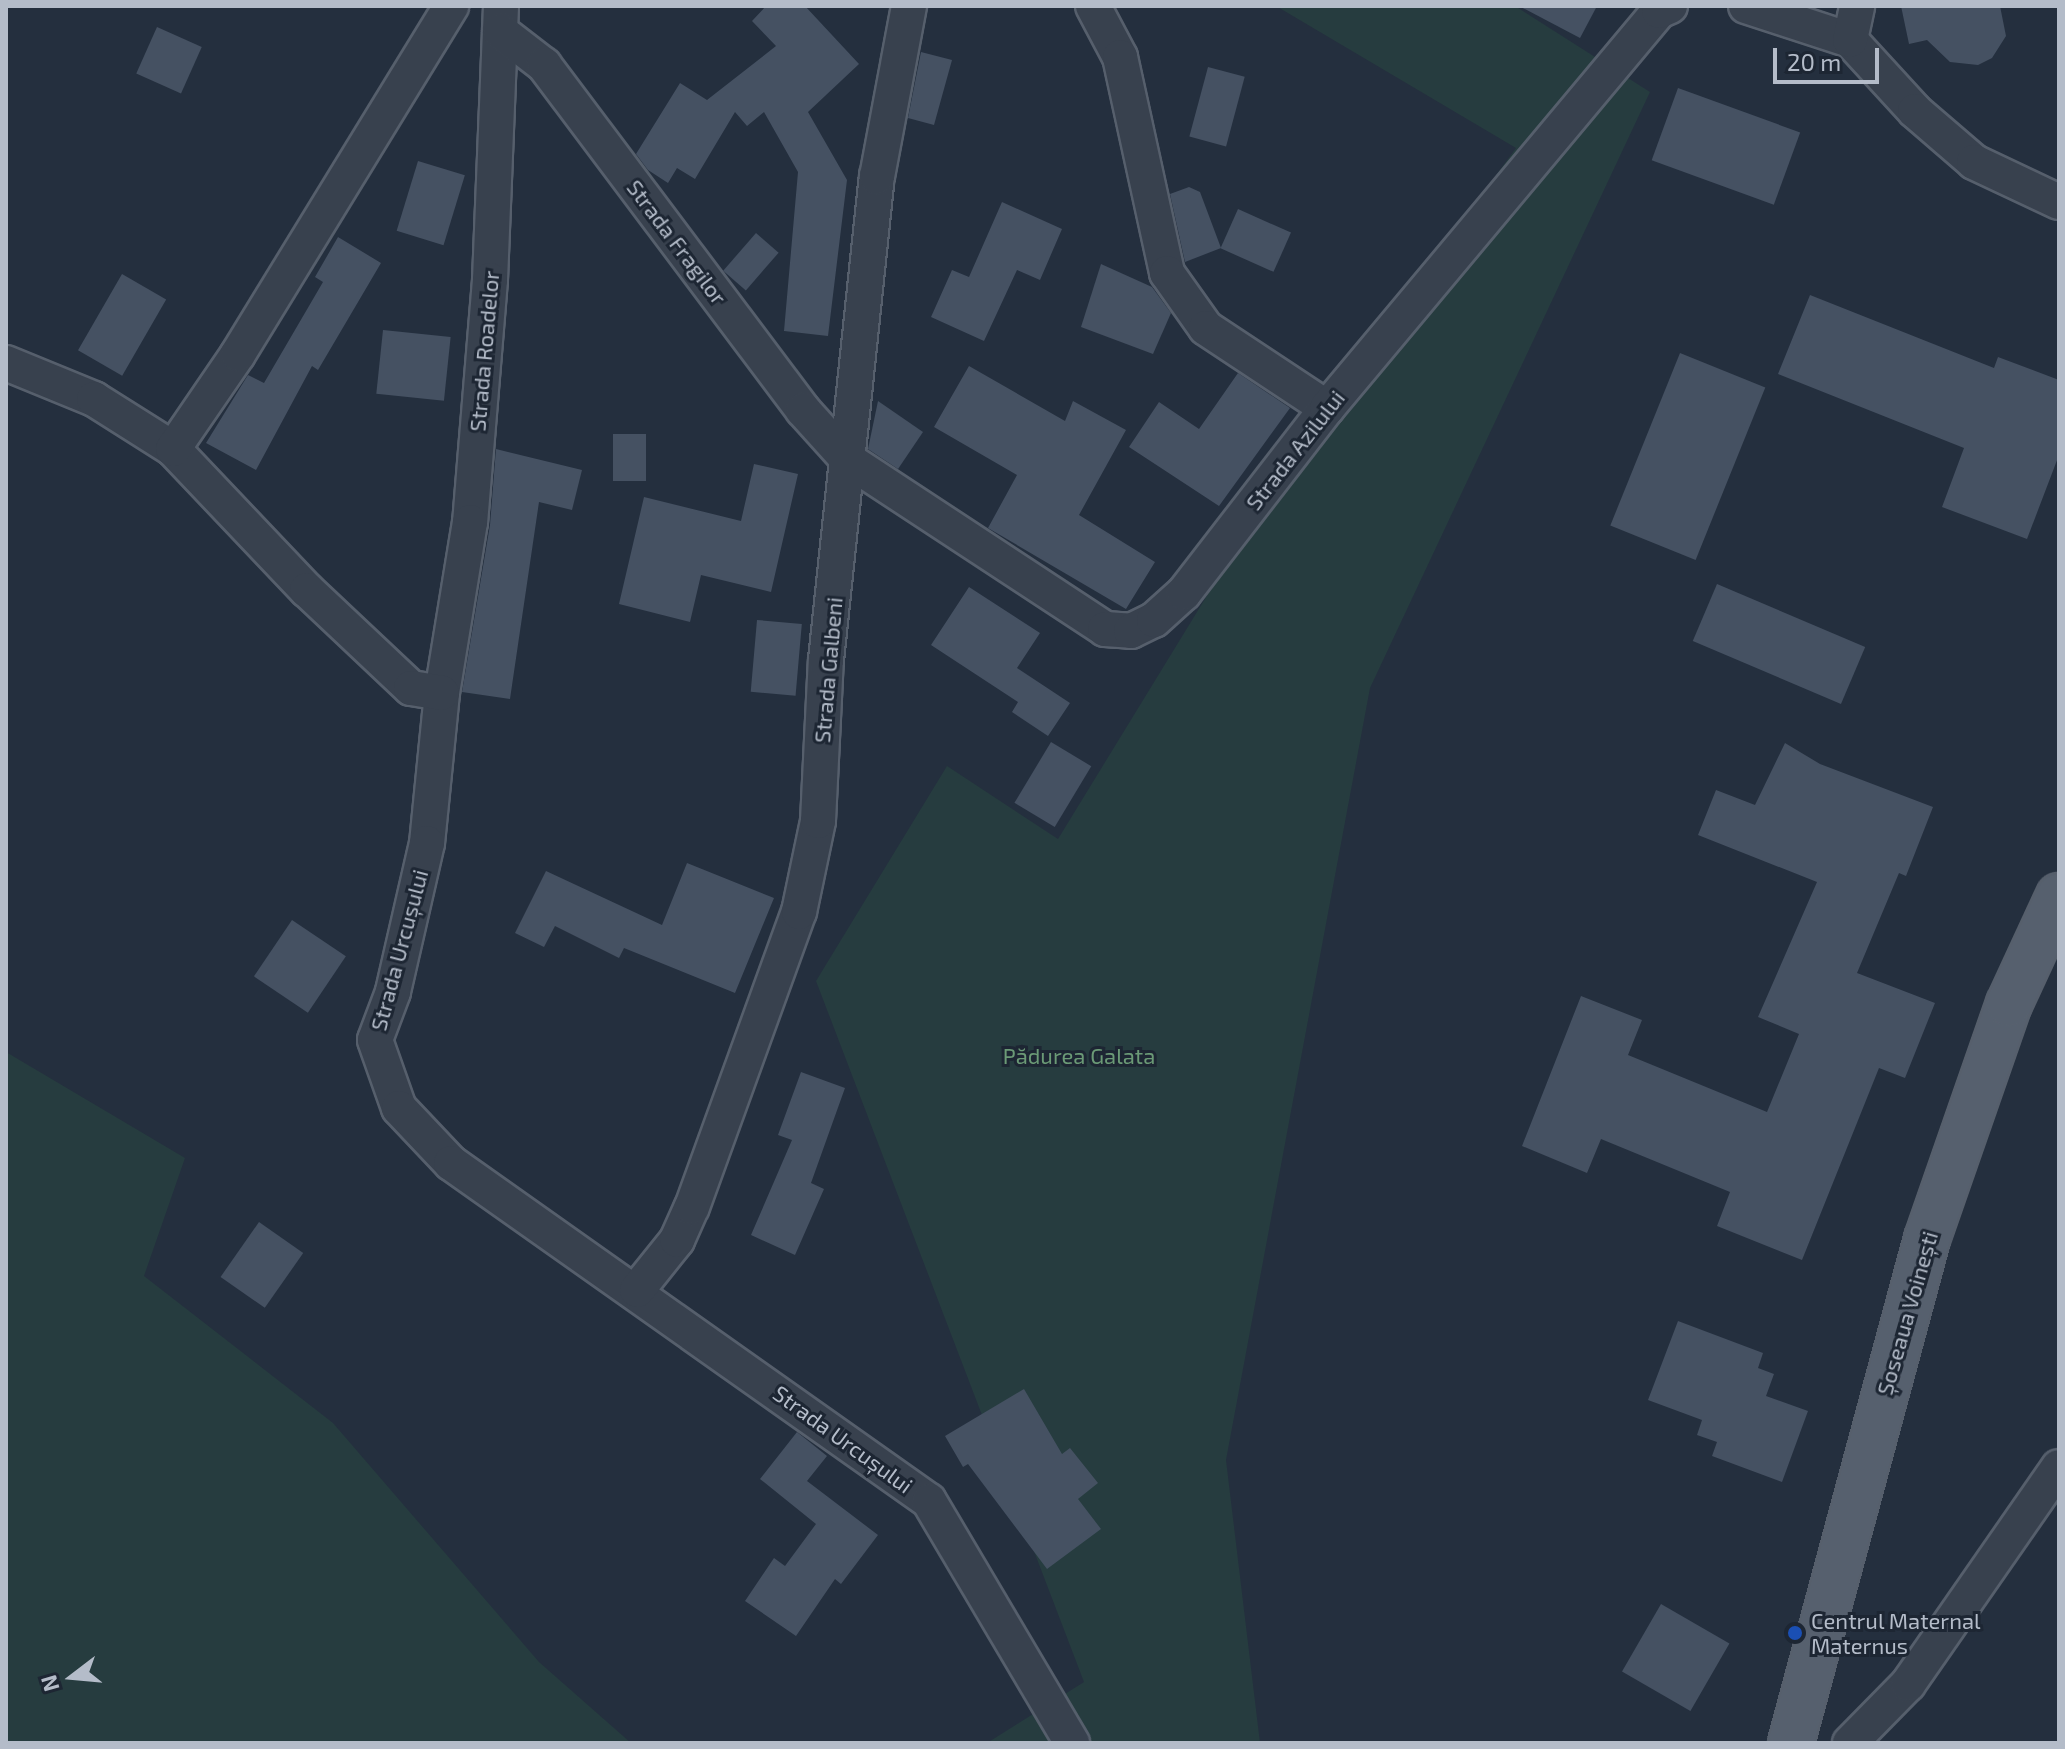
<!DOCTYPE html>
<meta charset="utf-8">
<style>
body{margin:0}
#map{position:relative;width:2065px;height:1749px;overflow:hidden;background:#242f3e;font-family:"Exo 2",sans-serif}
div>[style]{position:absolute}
.green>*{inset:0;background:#263c3f}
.building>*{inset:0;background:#455162;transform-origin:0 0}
.roads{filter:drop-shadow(2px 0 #565f6c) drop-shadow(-2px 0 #565f6c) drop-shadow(0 2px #565f6c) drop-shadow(0 -2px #565f6c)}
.minor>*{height:34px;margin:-17px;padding:0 17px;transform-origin:17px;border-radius:17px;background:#38414e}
.major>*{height:44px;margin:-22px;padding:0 22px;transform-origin:22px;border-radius:22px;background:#56606e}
.dots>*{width:22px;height:22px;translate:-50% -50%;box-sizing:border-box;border:4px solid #1d2633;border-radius:50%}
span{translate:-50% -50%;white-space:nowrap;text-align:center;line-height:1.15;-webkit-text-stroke:6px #1d2633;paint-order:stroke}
.street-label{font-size:22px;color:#b4bcc9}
.park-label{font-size:22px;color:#6b9a76}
.poi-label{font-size:22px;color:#b4bcc9}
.left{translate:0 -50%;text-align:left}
.frame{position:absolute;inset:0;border:8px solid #b4bcc9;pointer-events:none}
.north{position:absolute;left:32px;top:1637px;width:80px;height:80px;-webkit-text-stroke:6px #1d2633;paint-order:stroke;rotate:254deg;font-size:22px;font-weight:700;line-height:32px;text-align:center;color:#b4bcc9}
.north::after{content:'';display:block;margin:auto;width:28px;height:36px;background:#b4bcc9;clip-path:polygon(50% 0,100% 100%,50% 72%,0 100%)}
.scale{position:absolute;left:1773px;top:48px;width:106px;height:36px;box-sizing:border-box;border:4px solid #b4bcc9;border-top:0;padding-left:10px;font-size:24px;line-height:28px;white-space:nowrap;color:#b4bcc9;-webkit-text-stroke:6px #1d2633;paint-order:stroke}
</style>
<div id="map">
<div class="green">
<i style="clip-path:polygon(1276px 6px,1515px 6px,1650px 92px,1370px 688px,1226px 1460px,1260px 1743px,987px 1743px,1084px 1682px,816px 981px,947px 766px,1058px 839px,1298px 447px,1516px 148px)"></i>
<i style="clip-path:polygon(6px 1052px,185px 1158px,144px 1276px,333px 1423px,539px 1662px,631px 1743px,6px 1743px)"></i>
</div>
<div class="building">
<i style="clip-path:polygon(766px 6px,805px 6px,859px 64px,808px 112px,847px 180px,828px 336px,784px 331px,798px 172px,764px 112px,747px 126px,735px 112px,695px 179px,677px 168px,668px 183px,648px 170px,636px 154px,680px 83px,707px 100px,776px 46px,752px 21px)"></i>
<i style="clip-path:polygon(1519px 6px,1597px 6px,1580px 38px)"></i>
<i style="clip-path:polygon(1901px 6px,2000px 6px,2006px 36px,1992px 58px,1978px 65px,1950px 62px,1927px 40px,1909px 44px)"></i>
<i style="left:157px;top:27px;width:49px;height:51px;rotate:24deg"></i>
<i style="clip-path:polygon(921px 52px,952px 60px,934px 125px,908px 118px)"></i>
<i style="left:1208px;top:67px;width:38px;height:72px;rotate:15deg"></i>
<i style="left:1678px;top:88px;width:130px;height:77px;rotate:20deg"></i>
<i style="left:418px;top:161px;width:49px;height:73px;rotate:17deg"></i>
<i style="clip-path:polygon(1189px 187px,1200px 192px,1221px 248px,1185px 262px,1170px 194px)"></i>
<i style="clip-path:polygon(1002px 202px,1062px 229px,1040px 280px,1017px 270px,984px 341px,931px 317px,952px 270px,969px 277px)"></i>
<i style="left:1238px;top:209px;width:58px;height:43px;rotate:24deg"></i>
<i style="left:756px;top:233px;width:30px;height:50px;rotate:41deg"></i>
<i style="clip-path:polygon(338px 237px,381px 263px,318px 370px,312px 366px,256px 470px,206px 443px,248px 375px,264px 383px,323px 282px,315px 277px)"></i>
<i style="clip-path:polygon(1101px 264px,1152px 287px,1171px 313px,1153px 354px,1081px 327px)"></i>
<i style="left:122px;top:274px;width:51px;height:88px;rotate:30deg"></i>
<i style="clip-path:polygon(1810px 295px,1994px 368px,1998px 357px,2059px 380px,2059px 455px,2027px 539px,1942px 507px,1964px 448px,1778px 374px)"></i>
<i style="left:383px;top:330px;width:68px;height:64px;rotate:6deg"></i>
<i style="left:1680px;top:353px;width:92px;height:186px;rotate:22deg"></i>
<i style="clip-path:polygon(969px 366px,1065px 421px,1073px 401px,1126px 430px,1079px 515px,1155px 562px,1126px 609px,988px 528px,1017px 475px,934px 427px)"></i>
<i style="clip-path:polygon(1238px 373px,1290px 408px,1219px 506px,1129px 447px,1159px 402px,1199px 429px)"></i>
<i style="clip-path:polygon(878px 401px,923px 432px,898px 469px,868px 449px)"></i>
<i style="left:613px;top:434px;width:33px;height:47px"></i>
<i style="clip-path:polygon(496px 449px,582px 470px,572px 510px,539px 502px,510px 699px,462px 692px,490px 525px)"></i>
<i style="clip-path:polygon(754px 464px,798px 474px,771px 592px,701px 575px,690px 622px,619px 604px,644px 497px,741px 521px)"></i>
<i style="left:1717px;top:584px;width:161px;height:62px;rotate:23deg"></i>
<i style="clip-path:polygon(969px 587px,1040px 633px,1017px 668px,1070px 703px,1048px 736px,1012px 712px,1018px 702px,931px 645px)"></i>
<i style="left:757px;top:620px;width:45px;height:72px;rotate:5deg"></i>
<i style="left:1051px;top:742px;width:47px;height:71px;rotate:31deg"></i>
<i style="clip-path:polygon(1785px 743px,1820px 764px,1933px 807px,1906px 876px,1899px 873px,1857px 973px,1935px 1003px,1905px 1078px,1879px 1068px,1802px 1260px,1717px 1226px,1730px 1192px,1601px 1139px,1587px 1173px,1522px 1146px,1581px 996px,1642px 1020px,1628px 1055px,1767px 1112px,1799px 1034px,1758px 1017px,1817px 882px,1698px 835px,1716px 790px,1755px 805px)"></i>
<i style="clip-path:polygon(687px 863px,774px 898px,735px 993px,624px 948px,619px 958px,555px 926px,544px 947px,515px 933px,546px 871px,662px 925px)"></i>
<i style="left:292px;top:920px;width:65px;height:68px;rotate:34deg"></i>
<i style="clip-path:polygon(801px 1072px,845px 1088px,811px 1183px,824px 1189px,795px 1255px,751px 1235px,792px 1140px,778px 1135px)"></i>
<i style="left:259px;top:1222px;width:54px;height:67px;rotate:35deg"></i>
<i style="clip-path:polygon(1678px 1321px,1763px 1353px,1758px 1368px,1774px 1374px,1766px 1396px,1808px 1411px,1782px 1482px,1712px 1456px,1717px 1442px,1697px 1435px,1702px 1420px,1648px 1400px)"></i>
<i style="clip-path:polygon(1024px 1389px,1062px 1454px,1070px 1448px,1098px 1483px,1078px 1499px,1101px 1529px,1047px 1569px,968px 1464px,963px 1467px,945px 1436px)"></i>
<i style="clip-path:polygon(797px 1432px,827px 1456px,807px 1481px,878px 1535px,841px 1584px,835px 1579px,796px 1636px,745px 1601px,774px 1558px,785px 1566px,816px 1524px,760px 1479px)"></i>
<i style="left:1661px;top:1604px;width:79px;height:78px;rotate:30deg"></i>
</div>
<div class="roads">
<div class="minor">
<i style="left:501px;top:6px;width:274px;rotate:92.3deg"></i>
<i style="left:490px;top:280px;width:243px;rotate:94.7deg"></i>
<i style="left:470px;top:522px;width:173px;rotate:99.3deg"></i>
<i style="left:442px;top:693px;width:151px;rotate:95.7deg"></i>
<i style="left:427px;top:843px;width:153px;rotate:102.9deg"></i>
<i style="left:393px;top:992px;width:51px;rotate:110.6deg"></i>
<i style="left:375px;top:1040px;width:72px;rotate:70.6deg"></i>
<i style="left:399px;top:1108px;width:76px;rotate:46.6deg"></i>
<i style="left:451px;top:1163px;width:585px;rotate:35.26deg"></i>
<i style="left:929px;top:1501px;width:281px;rotate:59.4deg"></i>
<i style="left:1093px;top:6px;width:58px;rotate:62.1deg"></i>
<i style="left:1120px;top:57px;width:221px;rotate:77.7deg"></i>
<i style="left:1167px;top:273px;width:67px;rotate:54.7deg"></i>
<i style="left:1206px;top:328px;width:145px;rotate:33.5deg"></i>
<i style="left:1746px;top:6px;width:109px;rotate:18.1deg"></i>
<i style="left:1850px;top:40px;width:96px;rotate:47.5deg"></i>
<i style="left:1915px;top:111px;width:78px;rotate:40.8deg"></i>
<i style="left:1974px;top:162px;width:94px;rotate:25.2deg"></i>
<i style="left:500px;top:31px;width:56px;rotate:37.7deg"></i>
<i style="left:544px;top:65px;width:431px;rotate:53.1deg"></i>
<i style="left:803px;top:410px;width:67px;rotate:48deg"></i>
<i style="left:848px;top:460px;width:308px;rotate:33.3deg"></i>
<i style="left:1105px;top:629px;width:26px;rotate:4deg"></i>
<i style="left:1131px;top:631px;width:25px;rotate:-26deg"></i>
<i style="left:1154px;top:620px;width:40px;rotate:-42deg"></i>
<i style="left:1184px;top:593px;width:234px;rotate:-52.3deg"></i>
<i style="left:1327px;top:408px;width:518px;rotate:-50.1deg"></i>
<i style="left:1659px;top:11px;width:12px;rotate:-24deg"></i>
<i style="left:1850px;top:40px;width:35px;rotate:-78deg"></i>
<i style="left:6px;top:363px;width:95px;rotate:22.2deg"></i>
<i style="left:94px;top:399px;width:93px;rotate:32.3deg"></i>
<i style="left:173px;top:449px;width:195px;rotate:46.5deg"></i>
<i style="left:307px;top:590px;width:143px;rotate:43.3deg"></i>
<i style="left:411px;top:688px;width:31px;rotate:9deg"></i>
<i style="left:173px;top:449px;width:115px;rotate:-55.6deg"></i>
<i style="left:238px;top:354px;width:408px;rotate:-58.5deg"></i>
<i style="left:637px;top:1290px;width:64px;rotate:-51.3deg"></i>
<i style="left:677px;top:1240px;width:36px;rotate:-66deg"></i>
<i style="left:692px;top:1207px;width:314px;rotate:-70.1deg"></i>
<i style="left:799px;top:912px;width:93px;rotate:-78.2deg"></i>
<i style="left:818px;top:821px;width:161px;rotate:-87.2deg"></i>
<i style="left:826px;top:660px;width:486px;rotate:-84deg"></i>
<i style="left:877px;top:177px;width:174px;rotate:-79.4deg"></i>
<i style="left:1850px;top:1743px;width:83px;rotate:-45.5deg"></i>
<i style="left:1908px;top:1684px;width:264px;rotate:-55.2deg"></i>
</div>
<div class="major">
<i style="left:1791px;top:1743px;width:522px;rotate:-74.9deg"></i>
<i style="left:1927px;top:1239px;width:249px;rotate:-70.8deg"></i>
<i style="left:2009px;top:1004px;width:119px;rotate:-65.2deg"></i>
</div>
</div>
<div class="dots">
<i style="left:1795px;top:1633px;background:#1a4fb4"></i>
</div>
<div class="street-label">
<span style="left:677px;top:242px;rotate:53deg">Strada Fragilor</span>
<span style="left:484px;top:351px;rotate:-85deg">Strada Roadelor</span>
<span style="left:1295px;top:450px;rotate:-52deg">Strada Azilului</span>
<span style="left:828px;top:670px;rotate:-85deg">Strada Galbeni</span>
<span style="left:399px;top:950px;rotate:-75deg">Strada Urcușului</span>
<span style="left:1907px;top:1313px;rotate:-74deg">Șoseaua Voinești</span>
<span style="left:843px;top:1439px;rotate:36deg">Strada Urcușului</span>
</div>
<div class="park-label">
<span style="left:1079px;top:1056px">Pădurea Galata</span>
</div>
<div class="poi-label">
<span class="left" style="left:1811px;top:1633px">Centrul Maternal<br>Maternus</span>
</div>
<div class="frame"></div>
<div class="north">N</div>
<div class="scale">20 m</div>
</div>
